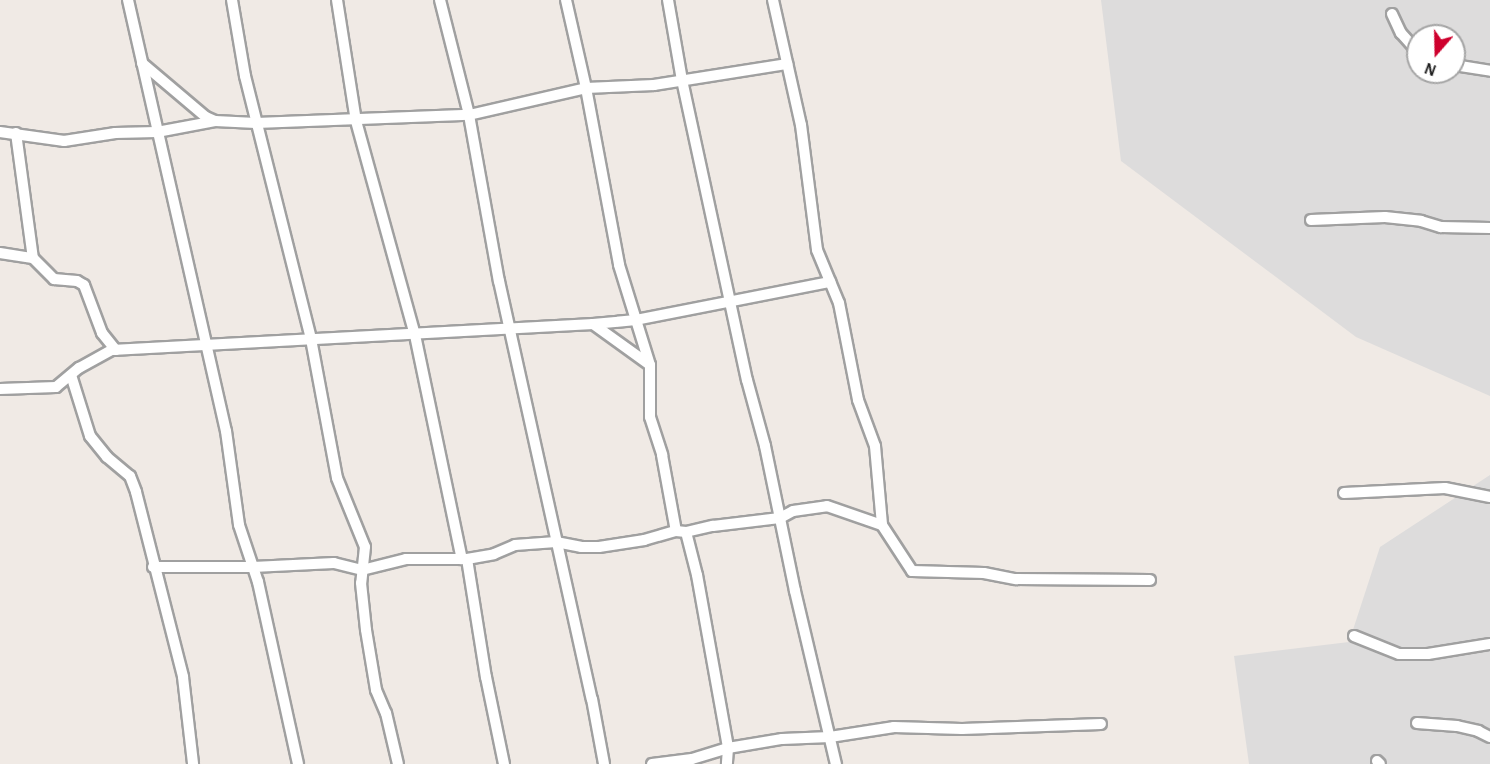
<!DOCTYPE html>
<style>
body{margin:0}
#map{position:relative;width:1490px;height:764px;overflow:hidden;background:#f0eae5;font-family:"Alegreya Sans",sans-serif}
div>[style]{position:absolute}
.residential>*{inset:0;background:#dddcdc}
.roads{filter:drop-shadow(2px 0 #a0a0a0) drop-shadow(-2px 0 #a0a0a0) drop-shadow(0 2px #a0a0a0) drop-shadow(0 -2px #a0a0a0)}
.minor>*{height:10px;margin:-5px;padding:0 5px;transform-origin:5px;border-radius:5px;background:#fff}
span{translate:-50% -50%;white-space:nowrap;text-align:center;line-height:1.15;-webkit-text-stroke:4.5px #fff;paint-order:stroke}
.north{position:absolute;left:1406px;top:24px;width:60px;height:60px;box-sizing:border-box;background:#fff;border:2px solid #a5a5a5;border-radius:50%;rotate:200deg;font-size:16px;font-weight:700;line-height:24px;text-align:center;color:#1f1f1f}
.north::after{content:'';display:block;margin:auto;width:21px;height:27px;background:#ce002d;clip-path:polygon(50% 0,100% 100%,50% 72%,0 100%)}
</style>
<div id="map">
<div class="residential">
<i style="clip-path:polygon(evenodd,1101px 0,1490px 0,1490px 396px,1356px 337px,1121px 161px,1101px 0,1418px 36px,1454px 36px,1454px 72px,1418px 72px,1418px 36px)"></i>
<i style="clip-path:polygon(1490px 475px,1490px 764px,1249px 764px,1234px 656px,1349px 642px,1380px 547px)"></i>
</div>
<div class="roads">
<div class="minor">
<i style="left:128px;top:0;width:442px;rotate:77.2deg"></i>
<i style="left:226px;top:431px;width:95px;rotate:82.1deg"></i>
<i style="left:239px;top:525px;width:60px;rotate:71.6deg"></i>
<i style="left:258px;top:582px;width:186px;rotate:77.6deg"></i>
<i style="left:232px;top:0;width:77px;rotate:80.3deg"></i>
<i style="left:245px;top:76px;width:271px;rotate:75.9deg"></i>
<i style="left:311px;top:339px;width:141px;rotate:79.4deg"></i>
<i style="left:337px;top:478px;width:74px;rotate:67.9deg"></i>
<i style="left:365px;top:547px;width:36px;rotate:96deg"></i>
<i style="left:361px;top:583px;width:47px;rotate:83.9deg"></i>
<i style="left:366px;top:630px;width:61px;rotate:80.5deg"></i>
<i style="left:376px;top:690px;width:25px;rotate:67deg"></i>
<i style="left:386px;top:713px;width:52px;rotate:76.8deg"></i>
<i style="left:337px;top:0;width:122px;rotate:81.1deg"></i>
<i style="left:356px;top:121px;width:222px;rotate:74.6deg"></i>
<i style="left:415px;top:335px;width:229px;rotate:78.2deg"></i>
<i style="left:440px;top:0;width:119px;rotate:75.8deg"></i>
<i style="left:469px;top:115px;width:169px;rotate:79.8deg"></i>
<i style="left:499px;top:281px;width:428px;rotate:77.5deg"></i>
<i style="left:592px;top:699px;width:66px;rotate:79.5deg"></i>
<i style="left:566px;top:0;width:90px;rotate:77.2deg"></i>
<i style="left:586px;top:88px;width:180px;rotate:79.4deg"></i>
<i style="left:619px;top:265px;width:105px;rotate:72.8deg"></i>
<i style="left:650px;top:365px;width:52px;rotate:90deg"></i>
<i style="left:650px;top:417px;width:40px;rotate:72deg"></i>
<i style="left:662px;top:455px;width:77px;rotate:79.6deg"></i>
<i style="left:668px;top:0;width:81px;rotate:80.1deg"></i>
<i style="left:682px;top:80px;width:307px;rotate:77.8deg"></i>
<i style="left:747px;top:380px;width:68px;rotate:74.7deg"></i>
<i style="left:765px;top:446px;width:148px;rotate:78.3deg"></i>
<i style="left:795px;top:591px;width:178px;rotate:76.7deg"></i>
<i style="left:773px;top:0;width:128px;rotate:77.4deg"></i>
<i style="left:801px;top:125px;width:126px;rotate:82.7deg"></i>
<i style="left:817px;top:250px;width:57px;rotate:67.5deg"></i>
<i style="left:839px;top:303px;width:99px;rotate:78.9deg"></i>
<i style="left:858px;top:400px;width:49px;rotate:69.7deg"></i>
<i style="left:875px;top:446px;width:79px;rotate:84.9deg"></i>
<i style="left:1392px;top:14px;width:21px;rotate:65deg"></i>
<i style="left:1401px;top:33px;width:25px;rotate:48deg"></i>
<i style="left:142px;top:63px;width:84px;rotate:40.2deg"></i>
<i style="left:206px;top:117px;width:10px;rotate:24deg"></i>
<i style="left:215px;top:121px;width:41px;rotate:2.8deg"></i>
<i style="left:256px;top:123px;width:213px;rotate:-2.2deg"></i>
<i style="left:469px;top:115px;width:120px;rotate:-13deg"></i>
<i style="left:586px;top:88px;width:68px;rotate:-2.5deg"></i>
<i style="left:654px;top:85px;width:135px;rotate:-9deg"></i>
<i style="left:1454px;top:65px;width:36px;rotate:9deg"></i>
<i style="left:0;top:132px;width:65px;rotate:8deg"></i>
<i style="left:64px;top:141px;width:52px;rotate:-8.9deg"></i>
<i style="left:115px;top:133px;width:42px;rotate:-1.4deg"></i>
<i style="left:157px;top:132px;width:59px;rotate:-10.7deg"></i>
<i style="left:16px;top:133px;width:126px;rotate:82.3deg"></i>
<i style="left:33px;top:258px;width:30px;rotate:45deg"></i>
<i style="left:54px;top:279px;width:23px;rotate:5deg"></i>
<i style="left:77px;top:281px;width:8px;rotate:30deg"></i>
<i style="left:84px;top:285px;width:51px;rotate:69.4deg"></i>
<i style="left:102px;top:333px;width:22px;rotate:51deg"></i>
<i style="left:1311px;top:220px;width:74px;rotate:-2.3deg"></i>
<i style="left:1385px;top:217px;width:36px;rotate:6deg"></i>
<i style="left:1421px;top:221px;width:21px;rotate:17deg"></i>
<i style="left:1441px;top:227px;width:49px;rotate:1.2deg"></i>
<i style="left:0;top:253px;width:33px;rotate:9deg"></i>
<i style="left:593px;top:324px;width:70px;rotate:35.7deg"></i>
<i style="left:71px;top:375px;width:64px;rotate:72.7deg"></i>
<i style="left:90px;top:436px;width:27px;rotate:51deg"></i>
<i style="left:107px;top:457px;width:30px;rotate:40deg"></i>
<i style="left:130px;top:476px;width:17px;rotate:69deg"></i>
<i style="left:136px;top:492px;width:191px;rotate:75.7deg"></i>
<i style="left:183px;top:677px;width:88px;rotate:83.4deg"></i>
<i style="left:0;top:389px;width:56px;rotate:-2deg"></i>
<i style="left:56px;top:387px;width:30px;rotate:-40deg"></i>
<i style="left:79px;top:368px;width:38px;rotate:-29deg"></i>
<i style="left:112px;top:350px;width:482px;rotate:-3.1deg"></i>
<i style="left:593px;top:324px;width:43px;rotate:-5.3deg"></i>
<i style="left:636px;top:320px;width:198px;rotate:-11.1deg"></i>
<i style="left:1344px;top:493px;width:101px;rotate:-2.8deg"></i>
<i style="left:1445px;top:488px;width:46px;rotate:11.3deg"></i>
<i style="left:686px;top:532px;width:44px;rotate:75.7deg"></i>
<i style="left:697px;top:575px;width:176px;rotate:79.8deg"></i>
<i style="left:728px;top:748px;width:16px;rotate:94deg"></i>
<i style="left:467px;top:559px;width:120px;rotate:80.9deg"></i>
<i style="left:486px;top:677px;width:89px;rotate:78.3deg"></i>
<i style="left:153px;top:567px;width:100px"></i>
<i style="left:253px;top:567px;width:81px;rotate:-2.8deg"></i>
<i style="left:334px;top:563px;width:29px;rotate:14deg"></i>
<i style="left:362px;top:570px;width:45px;rotate:-14deg"></i>
<i style="left:406px;top:559px;width:61px"></i>
<i style="left:467px;top:559px;width:27px;rotate:-10deg"></i>
<i style="left:494px;top:554px;width:23px;rotate:-23deg"></i>
<i style="left:515px;top:545px;width:41px;rotate:-4.2deg"></i>
<i style="left:556px;top:542px;width:25px;rotate:11deg"></i>
<i style="left:581px;top:547px;width:18px"></i>
<i style="left:599px;top:547px;width:46px;rotate:-8.8deg"></i>
<i style="left:644px;top:540px;width:33px;rotate:-16deg"></i>
<i style="left:676px;top:531px;width:10px;rotate:6deg"></i>
<i style="left:686px;top:532px;width:28px;rotate:-13deg"></i>
<i style="left:713px;top:526px;width:67px;rotate:-6.8deg"></i>
<i style="left:780px;top:518px;width:15px;rotate:-28deg"></i>
<i style="left:793px;top:511px;width:34px;rotate:-8deg"></i>
<i style="left:827px;top:506px;width:58px;rotate:19.1deg"></i>
<i style="left:882px;top:525px;width:55px;rotate:56.9deg"></i>
<i style="left:912px;top:571px;width:72px;rotate:1.6deg"></i>
<i style="left:984px;top:573px;width:33px;rotate:11deg"></i>
<i style="left:1016px;top:579px;width:134px;rotate:0.4deg"></i>
<i style="left:1354px;top:636px;width:48px;rotate:21.8deg"></i>
<i style="left:1399px;top:654px;width:29px"></i>
<i style="left:1428px;top:654px;width:63px;rotate:-9.2deg"></i>
<i style="left:1417px;top:723px;width:40px;rotate:4.3deg"></i>
<i style="left:1457px;top:726px;width:22px;rotate:13deg"></i>
<i style="left:1478px;top:731px;width:13px;rotate:27deg"></i>
<i style="left:1377px;top:761px;width:4px;rotate:45deg"></i>
<i style="left:652px;top:764px;width:40px;rotate:-7.1deg"></i>
<i style="left:692px;top:759px;width:38px;rotate:-17deg"></i>
<i style="left:728px;top:748px;width:55px;rotate:-9.5deg"></i>
<i style="left:782px;top:739px;width:48px;rotate:-2.4deg"></i>
<i style="left:830px;top:737px;width:65px;rotate:-8.9deg"></i>
<i style="left:894px;top:727px;width:68px;rotate:1.7deg"></i>
<i style="left:962px;top:729px;width:139px;rotate:-2.1deg"></i>
</div>
</div>
<div class="north">N</div>
</div>
